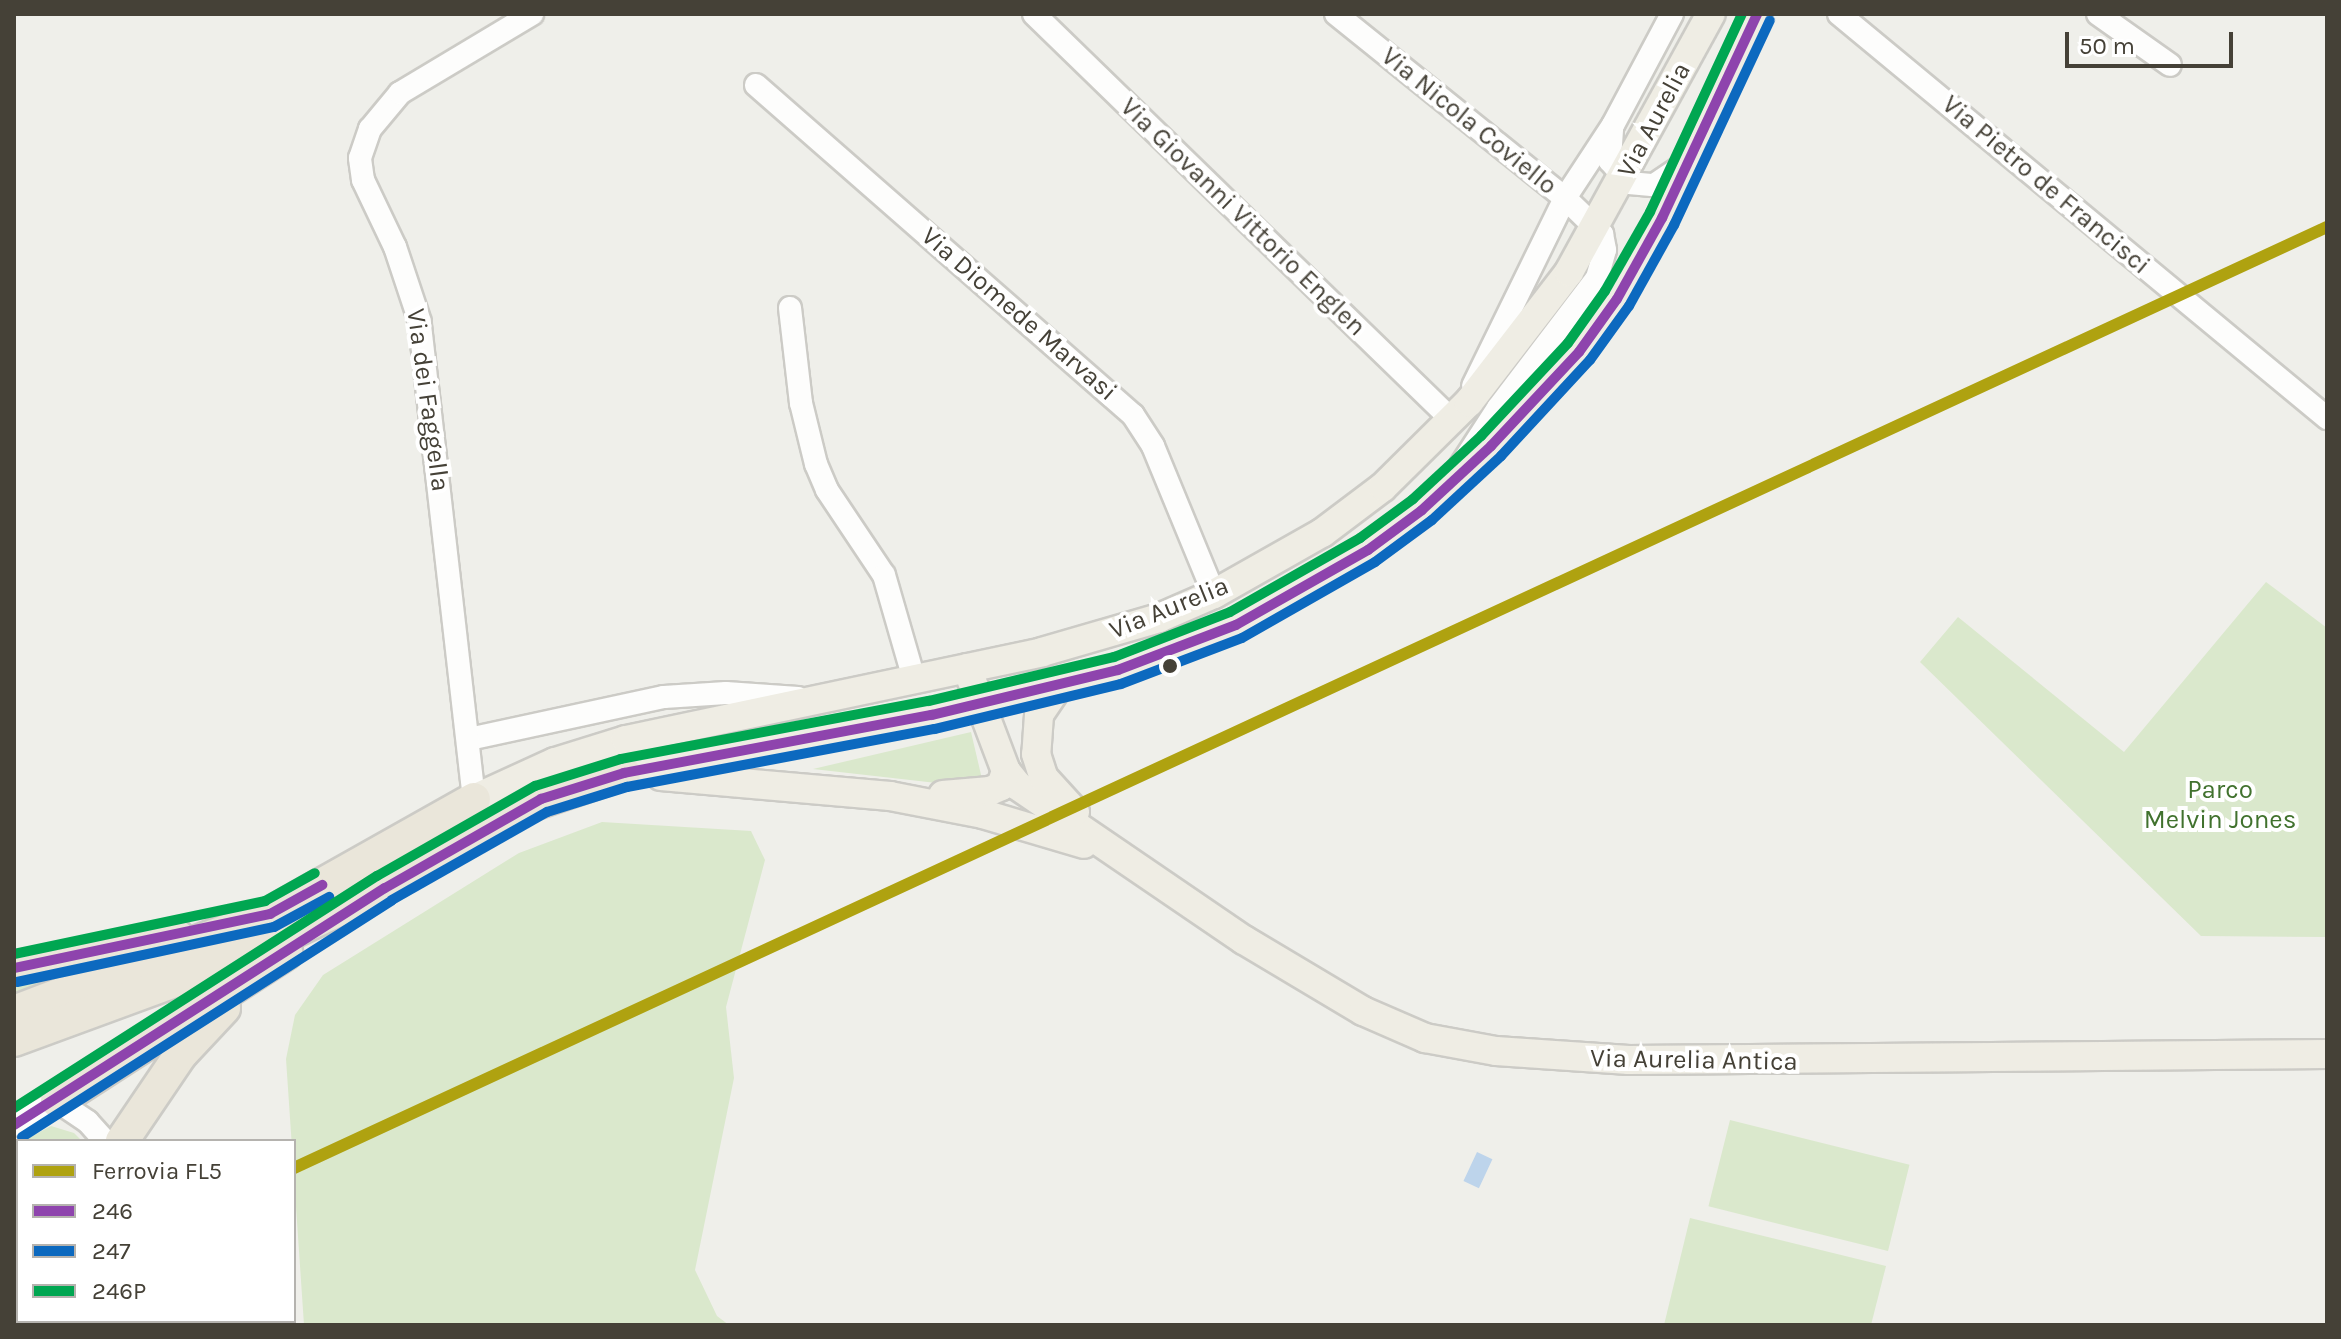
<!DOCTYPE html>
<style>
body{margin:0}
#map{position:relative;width:2341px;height:1339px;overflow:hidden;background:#efefea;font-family:Karla,sans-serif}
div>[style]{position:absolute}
.green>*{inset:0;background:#dae8cc;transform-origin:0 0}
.water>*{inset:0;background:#bdd4eb;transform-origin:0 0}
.roads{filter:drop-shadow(2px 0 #cccbc6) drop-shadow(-2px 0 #cccbc6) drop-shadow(0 2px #cccbc6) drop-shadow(0 -2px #cccbc6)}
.minor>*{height:22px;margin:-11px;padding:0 11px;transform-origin:11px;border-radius:11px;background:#fdfdfc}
.major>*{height:28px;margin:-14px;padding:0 14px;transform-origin:14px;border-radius:14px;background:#efede4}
.highway>*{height:32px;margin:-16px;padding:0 16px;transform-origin:16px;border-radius:16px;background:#eae6da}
.bus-1>*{height:10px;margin:-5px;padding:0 5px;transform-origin:5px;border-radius:5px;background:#8e44ad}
.bus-2>*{height:10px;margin:-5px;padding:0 5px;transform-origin:5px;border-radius:5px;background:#0c69bf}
.bus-3>*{height:10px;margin:-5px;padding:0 5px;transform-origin:5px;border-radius:5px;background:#00a651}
.rail-1>*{height:12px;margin:-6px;padding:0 6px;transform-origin:6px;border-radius:6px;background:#afa210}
.dots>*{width:22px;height:22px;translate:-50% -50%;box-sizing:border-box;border:4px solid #fff;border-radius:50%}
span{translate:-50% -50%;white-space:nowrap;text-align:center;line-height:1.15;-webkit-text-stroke:8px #fff;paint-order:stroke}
.street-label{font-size:26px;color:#454137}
.park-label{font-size:26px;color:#41722e}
.frame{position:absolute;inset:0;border:16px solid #454137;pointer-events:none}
.legend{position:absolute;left:16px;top:1139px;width:280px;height:184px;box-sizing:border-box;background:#fff;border:2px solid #b5b3af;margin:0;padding:10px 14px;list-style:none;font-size:24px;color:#454137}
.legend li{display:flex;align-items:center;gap:16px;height:40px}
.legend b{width:40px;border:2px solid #b5b3af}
.scale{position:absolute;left:2065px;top:32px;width:168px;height:36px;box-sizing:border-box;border:4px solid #454137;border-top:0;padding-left:10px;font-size:24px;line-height:28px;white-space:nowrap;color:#454137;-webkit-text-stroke:6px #fff;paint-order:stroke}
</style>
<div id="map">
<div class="green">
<i style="clip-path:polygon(2266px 582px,2327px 628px,2327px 937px,2201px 936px,1920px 662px,1958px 617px,2124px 752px)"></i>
<i style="clip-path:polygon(971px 732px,982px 779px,963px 786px,813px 769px)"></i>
<i style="clip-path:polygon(602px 822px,751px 831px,765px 860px,726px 1007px,734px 1078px,695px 1270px,717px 1316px,729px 1325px,304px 1325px,286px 1059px,295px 1015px,323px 975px,519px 853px)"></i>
<i style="clip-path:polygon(83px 971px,14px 996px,14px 985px)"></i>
<i style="left:1730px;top:1120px;width:185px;height:89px;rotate:14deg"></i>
<i style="clip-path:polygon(51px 1126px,74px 1133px,82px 1141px,23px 1141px)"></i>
<i style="left:18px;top:1145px;width:141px;height:5px;rotate:90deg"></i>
<i style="clip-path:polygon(1690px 1218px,1886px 1266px,1871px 1325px,1664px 1325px)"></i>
</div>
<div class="water">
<i style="left:1477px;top:1152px;width:17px;height:32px;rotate:25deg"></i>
</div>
<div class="roads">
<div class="minor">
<i style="left:1034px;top:14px;width:583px;rotate:44.17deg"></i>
<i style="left:1336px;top:14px;width:294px;rotate:38.8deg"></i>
<i style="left:1565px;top:198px;width:52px;rotate:44.2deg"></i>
<i style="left:1602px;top:234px;width:16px;rotate:79deg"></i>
<i style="left:1605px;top:250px;width:29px;rotate:106deg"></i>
<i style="left:1597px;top:278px;width:163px;rotate:127.3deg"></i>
<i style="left:1498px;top:408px;width:72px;rotate:123deg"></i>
<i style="left:1839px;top:14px;width:634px;rotate:39.62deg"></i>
<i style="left:2098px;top:14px;width:88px;rotate:35.3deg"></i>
<i style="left:756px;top:85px;width:501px;rotate:41.2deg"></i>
<i style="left:1133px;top:415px;width:37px;rotate:57deg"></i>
<i style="left:1153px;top:446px;width:160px;rotate:67.6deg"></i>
<i style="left:1612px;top:130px;width:31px;rotate:94deg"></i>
<i style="left:1610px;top:161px;width:29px;rotate:49deg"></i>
<i style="left:1629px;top:183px;width:25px;rotate:5deg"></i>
<i style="left:1654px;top:185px;width:37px;rotate:-34deg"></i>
<i style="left:790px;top:308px;width:96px;rotate:83.4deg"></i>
<i style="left:801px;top:403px;width:63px;rotate:76.2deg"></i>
<i style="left:816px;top:464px;width:28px;rotate:67deg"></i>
<i style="left:827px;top:490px;width:102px;rotate:56.2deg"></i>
<i style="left:884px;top:575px;width:108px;rotate:73.9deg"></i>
<i style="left:1473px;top:386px;width:209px;rotate:-63.9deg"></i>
<i style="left:1565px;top:198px;width:87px;rotate:-56.7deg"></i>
<i style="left:1613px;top:125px;width:126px;rotate:-62deg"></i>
<i style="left:469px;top:739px;width:199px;rotate:-12.2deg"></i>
<i style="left:664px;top:697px;width:62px;rotate:-3.7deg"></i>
<i style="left:726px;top:693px;width:72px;rotate:4deg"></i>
<i style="left:474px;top:799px;width:480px;rotate:-96.5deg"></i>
<i style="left:420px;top:322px;width:79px;rotate:-108.4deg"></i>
<i style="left:395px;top:247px;width:74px;rotate:-115.5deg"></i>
<i style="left:363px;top:180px;width:22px;rotate:-98deg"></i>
<i style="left:360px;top:158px;width:31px;rotate:-71deg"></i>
<i style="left:370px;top:129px;width:47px;rotate:-50.2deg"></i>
<i style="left:400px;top:93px;width:154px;rotate:-30.9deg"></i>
<i style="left:14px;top:1125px;width:49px;rotate:-29.2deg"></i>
<i style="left:57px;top:1101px;width:37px;rotate:34deg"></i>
<i style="left:88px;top:1122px;width:25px;rotate:48deg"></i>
<i style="left:77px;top:1321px;width:4px;rotate:90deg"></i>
</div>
<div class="major">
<i style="left:967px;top:668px;width:110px;rotate:69.3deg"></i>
<i style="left:1006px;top:771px;width:19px;rotate:51deg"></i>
<i style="left:1018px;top:786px;width:273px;rotate:34.3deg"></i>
<i style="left:1244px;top:940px;width:139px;rotate:30.8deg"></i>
<i style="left:1363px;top:1011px;width:68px;rotate:23.5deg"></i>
<i style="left:1425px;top:1038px;width:72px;rotate:10.4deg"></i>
<i style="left:1496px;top:1051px;width:133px;rotate:3.9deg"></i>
<i style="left:1629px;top:1060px;width:698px;rotate:-0.49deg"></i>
<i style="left:1057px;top:688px;width:32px;rotate:124deg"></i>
<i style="left:1039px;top:715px;width:39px;rotate:94deg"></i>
<i style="left:1036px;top:754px;width:25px;rotate:72deg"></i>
<i style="left:1044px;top:778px;width:46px;rotate:47.6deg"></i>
<i style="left:624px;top:773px;width:313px;rotate:-10.7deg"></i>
<i style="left:932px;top:715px;width:191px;rotate:-13.6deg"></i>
<i style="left:1118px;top:670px;width:126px;rotate:-20.9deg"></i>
<i style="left:1236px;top:625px;width:152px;rotate:-29.6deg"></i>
<i style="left:1368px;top:550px;width:67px;rotate:-36.5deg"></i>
<i style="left:1422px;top:510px;width:94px;rotate:-42.8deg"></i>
<i style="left:1491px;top:446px;width:129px;rotate:-46.9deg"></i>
<i style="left:1579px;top:352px;width:65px;rotate:-54.4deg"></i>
<i style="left:1617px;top:299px;width:93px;rotate:-60.9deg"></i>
<i style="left:1662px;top:218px;width:225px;rotate:-65deg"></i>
<i style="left:661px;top:776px;width:230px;rotate:5deg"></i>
<i style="left:890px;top:796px;width:95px;rotate:11deg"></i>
<i style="left:983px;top:814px;width:105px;rotate:16.5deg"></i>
<i style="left:943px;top:795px;width:47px;rotate:-4.9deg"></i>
<i style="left:990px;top:791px;width:12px;rotate:-24deg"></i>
<i style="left:1001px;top:786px;width:16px;rotate:-72deg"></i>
<i style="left:474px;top:799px;width:89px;rotate:-24.6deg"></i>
<i style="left:555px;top:762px;width:74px;rotate:-17.2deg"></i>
<i style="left:626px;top:740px;width:425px;rotate:-11.9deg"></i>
<i style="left:1042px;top:652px;width:122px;rotate:-16.2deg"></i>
<i style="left:1159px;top:618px;width:60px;rotate:-23.6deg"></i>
<i style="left:1214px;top:594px;width:124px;rotate:-29.5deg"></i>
<i style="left:1322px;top:533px;width:76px;rotate:-37deg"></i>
<i style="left:1383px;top:487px;width:121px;rotate:-44.7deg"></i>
<i style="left:1469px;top:402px;width:164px;rotate:-52.4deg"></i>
<i style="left:1569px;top:272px;width:294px;rotate:-61.2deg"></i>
</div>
<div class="highway">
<i style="left:14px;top:968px;width:166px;rotate:-11.1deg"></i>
<i style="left:14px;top:1012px;width:274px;rotate:-20.9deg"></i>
<i style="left:270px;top:914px;width:234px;rotate:-29.4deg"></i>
<i style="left:14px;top:1040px;width:240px;rotate:-20.2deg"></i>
<i style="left:239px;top:957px;width:161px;rotate:-25.3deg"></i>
<i style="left:385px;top:888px;width:158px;rotate:-30.5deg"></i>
<i style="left:521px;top:808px;width:109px;rotate:-18.8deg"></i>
<i style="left:57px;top:1101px;width:273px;rotate:-32.9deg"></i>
<i style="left:122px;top:1141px;width:105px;rotate:-55.9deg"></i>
<i style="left:181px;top:1054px;width:63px;rotate:-46.9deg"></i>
</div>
</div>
<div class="bus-1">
<i style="left:14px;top:968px;width:262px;rotate:-11.9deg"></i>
<i style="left:270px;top:914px;width:60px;rotate:-29.1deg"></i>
<i style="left:14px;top:1125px;width:440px;rotate:-32.6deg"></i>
<i style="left:385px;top:888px;width:180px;rotate:-29.7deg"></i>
<i style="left:541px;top:799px;width:87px;rotate:-17.4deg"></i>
<i style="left:624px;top:773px;width:313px;rotate:-10.7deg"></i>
<i style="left:932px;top:715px;width:191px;rotate:-13.6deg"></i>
<i style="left:1118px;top:670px;width:126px;rotate:-20.9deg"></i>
<i style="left:1236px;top:625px;width:152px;rotate:-29.6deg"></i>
<i style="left:1368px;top:550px;width:67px;rotate:-36.5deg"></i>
<i style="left:1422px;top:510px;width:94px;rotate:-42.8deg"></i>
<i style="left:1491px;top:446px;width:129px;rotate:-46.9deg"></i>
<i style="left:1579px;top:352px;width:65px;rotate:-54.4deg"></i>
<i style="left:1617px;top:299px;width:93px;rotate:-60.9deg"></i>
<i style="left:1662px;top:218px;width:225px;rotate:-65deg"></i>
</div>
<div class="bus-2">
<i style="left:17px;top:982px;width:263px;rotate:-12.1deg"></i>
<i style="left:274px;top:927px;width:63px;rotate:-28.6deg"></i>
<i style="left:22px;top:1137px;width:439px;rotate:-32.6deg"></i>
<i style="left:392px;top:900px;width:178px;rotate:-29.6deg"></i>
<i style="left:547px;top:812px;width:84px;rotate:-17.4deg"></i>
<i style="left:627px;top:787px;width:313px;rotate:-10.7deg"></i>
<i style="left:935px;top:729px;width:191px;rotate:-13.6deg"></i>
<i style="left:1121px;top:684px;width:129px;rotate:-20.8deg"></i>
<i style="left:1242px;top:638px;width:153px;rotate:-29.7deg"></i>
<i style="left:1375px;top:562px;width:71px;rotate:-36.4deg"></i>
<i style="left:1432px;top:520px;width:94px;rotate:-42.8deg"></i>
<i style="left:1501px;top:456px;width:131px;rotate:-47.2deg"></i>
<i style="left:1590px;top:360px;width:67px;rotate:-54.2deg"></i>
<i style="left:1629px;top:306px;width:93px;rotate:-60.9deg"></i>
<i style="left:1674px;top:225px;width:226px;rotate:-64.9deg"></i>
</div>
<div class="bus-3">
<i style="left:14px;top:954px;width:257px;rotate:-11.9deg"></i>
<i style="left:265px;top:901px;width:57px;rotate:-29.2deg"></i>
<i style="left:14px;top:1108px;width:431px;rotate:-32.6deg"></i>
<i style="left:377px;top:876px;width:182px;rotate:-29.7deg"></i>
<i style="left:535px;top:786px;width:90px;rotate:-17.4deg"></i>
<i style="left:621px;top:759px;width:313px;rotate:-10.7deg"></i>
<i style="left:929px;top:701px;width:190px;rotate:-13.4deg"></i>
<i style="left:1114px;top:657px;width:124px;rotate:-21.2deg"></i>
<i style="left:1230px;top:612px;width:150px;rotate:-29.6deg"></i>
<i style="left:1360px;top:538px;width:66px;rotate:-36.3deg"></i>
<i style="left:1413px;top:499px;width:93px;rotate:-42.8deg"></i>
<i style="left:1481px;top:436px;width:127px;rotate:-46.9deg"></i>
<i style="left:1568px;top:343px;width:64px;rotate:-54.6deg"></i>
<i style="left:1605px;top:291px;width:91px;rotate:-60.3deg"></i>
<i style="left:1650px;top:212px;width:218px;rotate:-65.1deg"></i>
</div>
<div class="rail-1">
<i style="left:294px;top:1168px;width:2240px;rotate:-24.84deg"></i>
</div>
<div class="dots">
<i style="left:1170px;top:666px;background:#454137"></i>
</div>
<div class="street-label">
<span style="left:1654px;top:120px;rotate:-62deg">Via Aurelia</span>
<span style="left:1469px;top:121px;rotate:39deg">Via Nicola Coviello</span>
<span style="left:2046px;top:185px;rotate:40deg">Via Pietro de Francisci</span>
<span style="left:1243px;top:217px;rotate:44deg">Via Giovanni Vittorio Englen</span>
<span style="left:1019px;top:314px;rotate:41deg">Via Diomede Marvasi</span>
<span style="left:428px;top:400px;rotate:82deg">Via dei Faggella</span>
<span style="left:1169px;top:608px;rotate:-22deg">Via Aurelia</span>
<span style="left:1694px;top:1060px;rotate:1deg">Via Aurelia Antica</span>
</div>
<div class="park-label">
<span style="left:2220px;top:805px">Parco<br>Melvin Jones</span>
</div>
<div class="frame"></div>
<ul class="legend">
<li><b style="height:10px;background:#afa210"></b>Ferrovia FL5</li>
<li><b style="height:10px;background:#8e44ad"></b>246</li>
<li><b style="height:10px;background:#0c69bf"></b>247</li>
<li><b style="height:10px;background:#00a651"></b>246P</li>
</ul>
<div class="scale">50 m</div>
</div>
